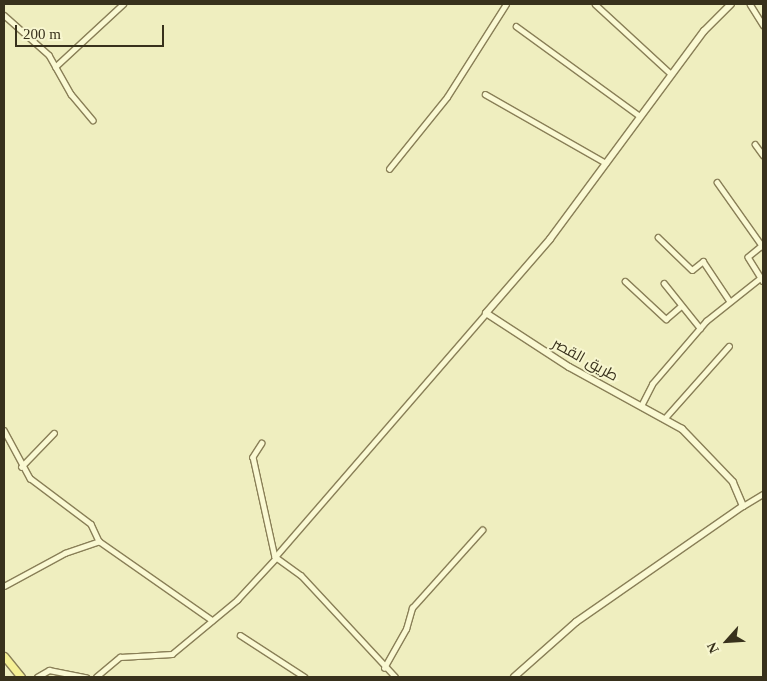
<!DOCTYPE html>
<meta charset="utf-8">
<style>
body{margin:0}
#map{position:relative;width:767px;height:681px;overflow:hidden;background:#efeebf;font-family:"Times New Roman",Cairo,serif}
div>[style]{position:absolute}
.roads{filter:drop-shadow(1px 0 #897f57) drop-shadow(-1px 0 #897f57) drop-shadow(0 1px #897f57) drop-shadow(0 -1px #897f57)}
.street>*{height:4.5px;margin:-2.25px;padding:0 2.25px;transform-origin:2.25px;border-radius:2.25px;background:#faf9d3}
.secondary>*{height:6px;margin:-3px;padding:0 3px;transform-origin:3px;border-radius:3px;background:#faf9d3}
.primary>*{height:7px;margin:-3.5px;padding:0 3.5px;transform-origin:3.5px;border-radius:3.5px;background:#f5f095}
span{translate:-50% -50%;white-space:nowrap;text-align:center;line-height:1.15;-webkit-text-stroke:4px #f7f6cf;paint-order:stroke}
.street-label{font-size:15px;color:#38311c}
.frame{position:absolute;inset:0;border:5px solid #38311c;pointer-events:none}
.north{position:absolute;left:702px;top:616px;width:50px;height:50px;-webkit-text-stroke:4px #f7f6cf;paint-order:stroke;rotate:244deg;font-size:14px;font-weight:700;line-height:20px;text-align:center;color:#38311c}
.north::after{content:'';display:block;margin:auto;width:18px;height:22px;background:#38311c;clip-path:polygon(50% 0,100% 100%,50% 72%,0 100%)}
.scale{position:absolute;left:15px;top:25px;width:149px;height:22px;box-sizing:border-box;border:2px solid #38311c;border-top:0;padding-left:6px;font-size:15px;line-height:18px;white-space:nowrap;color:#38311c;-webkit-text-stroke:4px #f7f6cf;paint-order:stroke}
</style>
<div id="map">
<div class="roads">
<div class="street">
<i style="left:595px;top:4px;width:103px;rotate:42.6deg"></i>
<i style="left:750px;top:4px;width:25px;rotate:58deg"></i>
<i style="left:4px;top:15px;width:60px;rotate:41.6deg"></i>
<i style="left:49px;top:55px;width:45px;rotate:60.6deg"></i>
<i style="left:71px;top:94px;width:34px;rotate:50deg"></i>
<i style="left:516px;top:26px;width:153px;rotate:36deg"></i>
<i style="left:55px;top:67px;width:93px;rotate:-42.8deg"></i>
<i style="left:485px;top:94px;width:139px;rotate:29.7deg"></i>
<i style="left:755px;top:144px;width:14px;rotate:54deg"></i>
<i style="left:389px;top:169px;width:92px;rotate:-51.1deg"></i>
<i style="left:447px;top:97px;width:110px;rotate:-57.6deg"></i>
<i style="left:717px;top:182px;width:80px;rotate:54.7deg"></i>
<i style="left:658px;top:237px;width:47px;rotate:44.1deg"></i>
<i style="left:692px;top:270px;width:14px;rotate:-39deg"></i>
<i style="left:703px;top:261px;width:47px;rotate:56.3deg"></i>
<i style="left:763px;top:245px;width:19px;rotate:141deg"></i>
<i style="left:748px;top:257px;width:28px;rotate:58deg"></i>
<i style="left:625px;top:281px;width:56px;rotate:42.8deg"></i>
<i style="left:666px;top:319px;width:20px;rotate:-41deg"></i>
<i style="left:664px;top:283px;width:58px;rotate:51.3deg"></i>
<i style="left:642px;top:404px;width:22px;rotate:-63deg"></i>
<i style="left:652px;top:384px;width:83px;rotate:-49.4deg"></i>
<i style="left:706px;top:321px;width:68px;rotate:-38.4deg"></i>
<i style="left:665px;top:418px;width:96px;rotate:-48.4deg"></i>
<i style="left:4px;top:430px;width:55px;rotate:61.6deg"></i>
<i style="left:30px;top:478px;width:76px;rotate:37deg"></i>
<i style="left:91px;top:524px;width:19px;rotate:65deg"></i>
<i style="left:99px;top:541px;width:138px;rotate:35deg"></i>
<i style="left:262px;top:443px;width:17px;rotate:123deg"></i>
<i style="left:253px;top:457px;width:102px;rotate:77.6deg"></i>
<i style="left:21px;top:467px;width:47px;rotate:-45.9deg"></i>
<i style="left:743px;top:506px;width:23px;rotate:-31deg"></i>
<i style="left:4px;top:586px;width:69px;rotate:-28.4deg"></i>
<i style="left:65px;top:553px;width:36px;rotate:-19deg"></i>
<i style="left:240px;top:635px;width:77px;rotate:32.9deg"></i>
<i style="left:384px;top:668px;width:45px;rotate:-60.6deg"></i>
<i style="left:406px;top:629px;width:22px;rotate:-74deg"></i>
<i style="left:412px;top:608px;width:105px;rotate:-48.1deg"></i>
<i style="left:37px;top:677px;width:14px;rotate:-30deg"></i>
<i style="left:49px;top:670px;width:38px;rotate:11deg"></i>
<i style="left:96px;top:677px;width:31px;rotate:-40deg"></i>
<i style="left:120px;top:657px;width:52px;rotate:-3.3deg"></i>
<i style="left:172px;top:654px;width:85px;rotate:-39.7deg"></i>
<i style="left:237px;top:600px;width:56px;rotate:-47.2deg"></i>
<i style="left:395px;top:677px;width:138px;rotate:-132.9deg"></i>
<i style="left:301px;top:576px;width:32px;rotate:-144deg"></i>
<i style="left:275px;top:557px;width:323px;rotate:-49.1deg"></i>
</div>
<div class="secondary">
<i style="left:514px;top:677px;width:83px;rotate:-41.6deg"></i>
<i style="left:576px;top:622px;width:203px;rotate:-34.8deg"></i>
<i style="left:743px;top:506px;width:26px;rotate:-113deg"></i>
<i style="left:733px;top:482px;width:74px;rotate:-133.9deg"></i>
<i style="left:682px;top:429px;width:129px;rotate:-151.2deg"></i>
<i style="left:569px;top:367px;width:99px;rotate:-147deg"></i>
<i style="left:486px;top:313px;width:98px;rotate:-49.1deg"></i>
<i style="left:550px;top:239px;width:259px;rotate:-53.5deg"></i>
<i style="left:704px;top:31px;width:38px;rotate:-45deg"></i>
</div>
<div class="primary">
<i style="left:4px;top:656px;width:27px;rotate:51deg"></i>
</div>
</div>
<div class="street-label">
<span style="left:585px;top:360px;rotate:29deg">طريق القصر</span>
</div>
<div class="frame"></div>
<div class="north">N</div>
<div class="scale">200 m</div>
</div>
